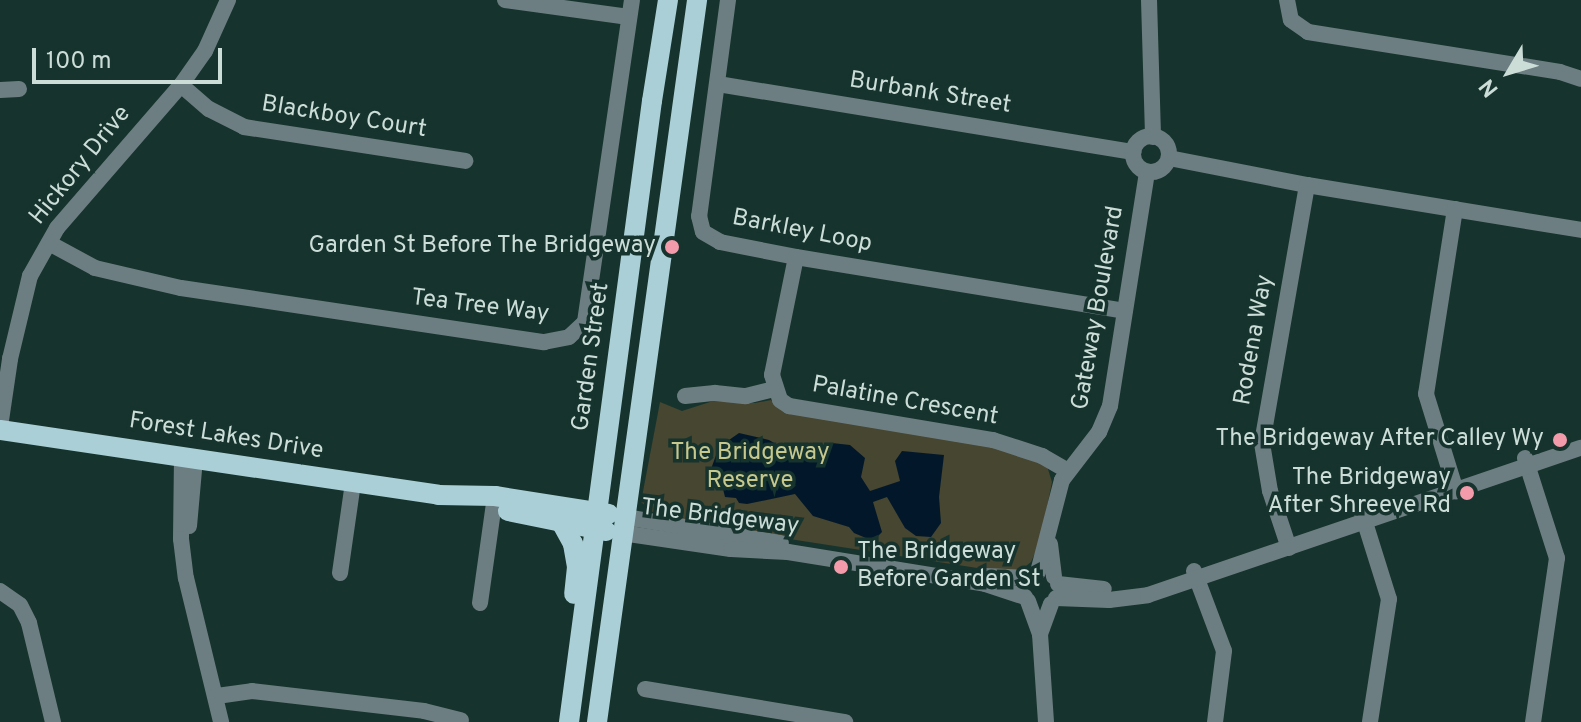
<!DOCTYPE html>
<style>
body{margin:0}
#map{position:relative;width:1581px;height:722px;overflow:hidden;background:#16342d;font-family:Overpass,sans-serif}
div>[style]{position:absolute}
.green>*{inset:0;background:#464631}
.water>*{inset:0;background:#02182a}
.minor>*{height:16px;margin:-8px;padding:0 8px;transform-origin:8px;border-radius:8px;background:#6d7e82}
.minor>.ring{margin:-8px;padding:0;box-sizing:content-box;background:none;border:16px solid #6d7e82;border-radius:50%}
.major>*{height:20px;margin:-10px;padding:0 10px;transform-origin:10px;border-radius:10px;background:#abcfd7}
.dots>*{width:22px;height:22px;translate:-50% -50%;box-sizing:border-box;border:4px solid #16342d;border-radius:50%}
span{translate:-50% -50%;white-space:nowrap;text-align:center;line-height:1.15;-webkit-text-stroke:7px #16342d;paint-order:stroke}
.street-label{font-size:24px;color:#ccddd8}
.poi-label{font-size:24px;color:#ccddd8}
.right{translate:-100% -50%;text-align:right}
.left{translate:0 -50%;text-align:left}
.park-label{font-size:24px;color:#c6c88e}
.north{position:absolute;left:1469px;top:32px;width:80px;height:80px;-webkit-text-stroke:6px #16342d;paint-order:stroke;rotate:232deg;font-size:22px;font-weight:700;line-height:32px;text-align:center;color:#ccddd8}
.north::after{content:'';display:block;margin:auto;width:28px;height:36px;background:#ccddd8;clip-path:polygon(50% 0,100% 100%,50% 72%,0 100%)}
.scale{position:absolute;left:32px;top:48px;width:190px;height:36px;box-sizing:border-box;border:4px solid #ccddd8;border-top:0;padding-left:10px;font-size:24px;line-height:28px;white-space:nowrap;color:#ccddd8;-webkit-text-stroke:6px #16342d;paint-order:stroke}
</style>
<div id="map">
<div class="green">
<i style="clip-path:polygon(771px 400px,777px 407px,989px 445px,1047px 466px,1052px 482px,1040px 542px,1031px 562px,1016px 574px,661px 519px,641px 502px,660px 402px,682px 411px,713px 401px,755px 403px)"></i>
</div>
<div class="water">
<i style="clip-path:polygon(739px 433px,769px 440px,802px 459px,832px 443px,850px 445px,865px 458px,861px 477px,870px 491px,900px 481px,895px 461px,902px 451px,944px 455px,939px 497px,941px 523px,931px 537px,916px 536px,905px 528px,887px 497px,873px 502px,882px 532px,873px 541px,854px 533px,849px 527px,813px 516px,795px 494px,747px 504px,739px 503px,736px 498px,725px 497px,723px 489px,714px 483px,711px 469px,719px 447px)"></i>
</div>
<div class="minor">
<i style="left:505px;top:0;width:125px;rotate:7.8deg"></i>
<i style="left:728px;top:0;width:218px;rotate:97.6deg"></i>
<i style="left:699px;top:216px;width:16px;rotate:76deg"></i>
<i style="left:703px;top:232px;width:20px;rotate:30deg"></i>
<i style="left:720px;top:242px;width:77px;rotate:11.2deg"></i>
<i style="left:796px;top:257px;width:333px;rotate:9.3deg"></i>
<i style="left:1149px;top:0;width:137px;rotate:88.3deg"></i>
<i style="left:1287px;top:0;width:20px;rotate:79deg"></i>
<i style="left:1291px;top:20px;width:21px;rotate:35deg"></i>
<i style="left:1308px;top:32px;width:255px;rotate:9deg"></i>
<i style="left:1560px;top:72px;width:22px;rotate:18deg"></i>
<i style="left:718px;top:84px;width:421px;rotate:9.3deg"></i>
<i style="left:181px;top:85px;width:37px;rotate:41deg"></i>
<i style="left:209px;top:109px;width:39px;rotate:27deg"></i>
<i style="left:244px;top:127px;width:224px;rotate:8.7deg"></i>
<i style="left:0;top:90px;width:19px;rotate:-3deg"></i>
<i class="ring" style="left:1133px;top:136px;width:20px;height:20px"></i>
<i style="left:1169px;top:158px;width:141px;rotate:11.1deg"></i>
<i style="left:1307px;top:185px;width:278px;rotate:9.3deg"></i>
<i style="left:1455px;top:209px;width:187px;rotate:98.9deg"></i>
<i style="left:1426px;top:394px;width:102px;rotate:72.8deg"></i>
<i style="left:49px;top:243px;width:52px;rotate:28.5deg"></i>
<i style="left:95px;top:268px;width:88px;rotate:13.1deg"></i>
<i style="left:181px;top:288px;width:367px;rotate:8.5deg"></i>
<i style="left:544px;top:342px;width:25px;rotate:-11deg"></i>
<i style="left:569px;top:337px;width:22px;rotate:-43deg"></i>
<i style="left:585px;top:322px;width:325px;rotate:-81.7deg"></i>
<i style="left:796px;top:257px;width:120px;rotate:101.5deg"></i>
<i style="left:772px;top:375px;width:26px;rotate:72deg"></i>
<i style="left:780px;top:400px;width:11px;rotate:34deg"></i>
<i style="left:789px;top:406px;width:207px;rotate:9.5deg"></i>
<i style="left:993px;top:440px;width:52px;rotate:18.1deg"></i>
<i style="left:1042px;top:456px;width:30px;rotate:30deg"></i>
<i style="left:685px;top:396px;width:30px;rotate:-6deg"></i>
<i style="left:715px;top:393px;width:31px;rotate:6deg"></i>
<i style="left:746px;top:396px;width:29px;rotate:-14deg"></i>
<i style="left:0;top:427px;width:69px;rotate:-81.6deg"></i>
<i style="left:10px;top:359px;width:85px;rotate:-76.5deg"></i>
<i style="left:30px;top:276px;width:55px;rotate:-60.6deg"></i>
<i style="left:57px;top:228px;width:189px;rotate:-49.1deg"></i>
<i style="left:181px;top:85px;width:42px;rotate:-54.8deg"></i>
<i style="left:205px;top:51px;width:56px;rotate:-65.7deg"></i>
<i style="left:182px;top:457px;width:82px;rotate:90.7deg"></i>
<i style="left:181px;top:539px;width:39px;rotate:83deg"></i>
<i style="left:186px;top:578px;width:148px;rotate:76.3deg"></i>
<i style="left:1525px;top:458px;width:105px;rotate:72.3deg"></i>
<i style="left:1557px;top:558px;width:166px;rotate:98.3deg"></i>
<i style="left:1362px;top:513px;width:90px;rotate:72.6deg"></i>
<i style="left:1389px;top:599px;width:124px;rotate:98.8deg"></i>
<i style="left:625px;top:517px;width:158px;rotate:9.5deg"></i>
<i style="left:189px;top:526px;width:67px;rotate:-84.9deg"></i>
<i style="left:622px;top:533px;width:110px;rotate:8.4deg"></i>
<i style="left:731px;top:549px;width:57px;rotate:3deg"></i>
<i style="left:788px;top:552px;width:200px;rotate:9.2deg"></i>
<i style="left:985px;top:584px;width:42px;rotate:18deg"></i>
<i style="left:1050px;top:544px;width:33px;rotate:83deg"></i>
<i style="left:1289px;top:548px;width:60px;rotate:-108.4deg"></i>
<i style="left:1270px;top:491px;width:49px;rotate:-99.5deg"></i>
<i style="left:1262px;top:443px;width:262px;rotate:-80.1deg"></i>
<i style="left:1194px;top:571px;width:85px;rotate:69.4deg"></i>
<i style="left:1224px;top:651px;width:72px;rotate:97.2deg"></i>
<i style="left:1038px;top:572px;width:95px;rotate:-75.4deg"></i>
<i style="left:1062px;top:480px;width:61px;rotate:-52.4deg"></i>
<i style="left:1099px;top:432px;width:28px;rotate:-67deg"></i>
<i style="left:1110px;top:406px;width:237px;rotate:-81deg"></i>
<i style="left:340px;top:573px;width:91px;rotate:-81.8deg"></i>
<i style="left:986px;top:576px;width:41px;rotate:2.8deg"></i>
<i style="left:1058px;top:584px;width:46px;rotate:6.2deg"></i>
<i style="left:0;top:591px;width:24px;rotate:35deg"></i>
<i style="left:20px;top:605px;width:20px;rotate:63deg"></i>
<i style="left:29px;top:623px;width:102px;rotate:76.4deg"></i>
<i style="left:1056px;top:598px;width:53px;rotate:2.2deg"></i>
<i style="left:1109px;top:600px;width:39px;rotate:-7deg"></i>
<i style="left:1148px;top:595px;width:457px;rotate:-18.8deg"></i>
<i style="left:1028px;top:601px;width:35px;rotate:70deg"></i>
<i style="left:1040px;top:634px;width:88px;rotate:86.1deg"></i>
<i style="left:480px;top:603px;width:108px;rotate:-82deg"></i>
<i style="left:1040px;top:634px;width:32px;rotate:-70deg"></i>
<i style="left:645px;top:689px;width:203px;rotate:9.4deg"></i>
<i style="left:217px;top:696px;width:35px;rotate:-8deg"></i>
<i style="left:252px;top:691px;width:173px;rotate:6.6deg"></i>
<i style="left:424px;top:711px;width:38px;rotate:14deg"></i>
</div>
<div class="major">
<i style="left:0;top:430px;width:443px;rotate:8.4deg"></i>
<i style="left:438px;top:495px;width:57px;rotate:1deg"></i>
<i style="left:495px;top:496px;width:115px;rotate:9deg"></i>
<i style="left:508px;top:511px;width:100px;rotate:11.5deg"></i>
<i style="left:561px;top:522px;width:25px;rotate:61deg"></i>
<i style="left:573px;top:544px;width:23px;rotate:80deg"></i>
<i style="left:577px;top:567px;width:27px;rotate:96deg"></i>
<i style="left:569px;top:722px;width:627px;rotate:-82.39deg"></i>
<i style="left:652px;top:101px;width:102px;rotate:-81deg"></i>
<i style="left:597px;top:722px;width:729px;rotate:-82.11deg"></i>
</div>
<div class="dots">
<i style="left:672px;top:247px;background:#f39aab"></i>
<i style="left:1560px;top:440px;background:#f39aab"></i>
<i style="left:1467px;top:493px;background:#f39aab"></i>
<i style="left:841px;top:567px;background:#f39aab"></i>
</div>
<div class="street-label">
<span style="left:930px;top:94px;rotate:9deg">Burbank Street</span>
<span style="left:344px;top:118px;rotate:9deg">Blackboy Court</span>
<span style="left:81px;top:166px;rotate:-51deg">Hickory Drive</span>
<span style="left:802px;top:232px;rotate:11deg">Barkley Loop</span>
<span style="left:480px;top:307px;rotate:7deg">Tea Tree Way</span>
<span style="left:1099px;top:308px;rotate:-80deg">Gateway Boulevard</span>
<span style="left:1255px;top:340px;rotate:-80deg">Rodena Way</span>
<span style="left:592px;top:357px;rotate:-82deg">Garden Street</span>
<span style="left:905px;top:402px;rotate:10deg">Palatine Crescent</span>
<span style="left:226px;top:437px;rotate:9deg">Forest Lakes Drive</span>
<span style="left:720px;top:518px;rotate:7deg">The Bridgeway</span>
</div>
<div class="poi-label">
<span class="right" style="left:656px;top:247px">Garden St Before The Bridgeway</span>
<span class="right" style="left:1544px;top:440px">The Bridgeway After Calley Wy</span>
<span class="right" style="left:1451px;top:493px">The Bridgeway<br>After Shreeve Rd</span>
<span class="left" style="left:857px;top:567px">The Bridgeway<br>Before Garden St</span>
</div>
<div class="park-label">
<span style="left:750px;top:468px">The Bridgeway<br>Reserve</span>
</div>
<div class="north">N</div>
<div class="scale">100 m</div>
</div>
